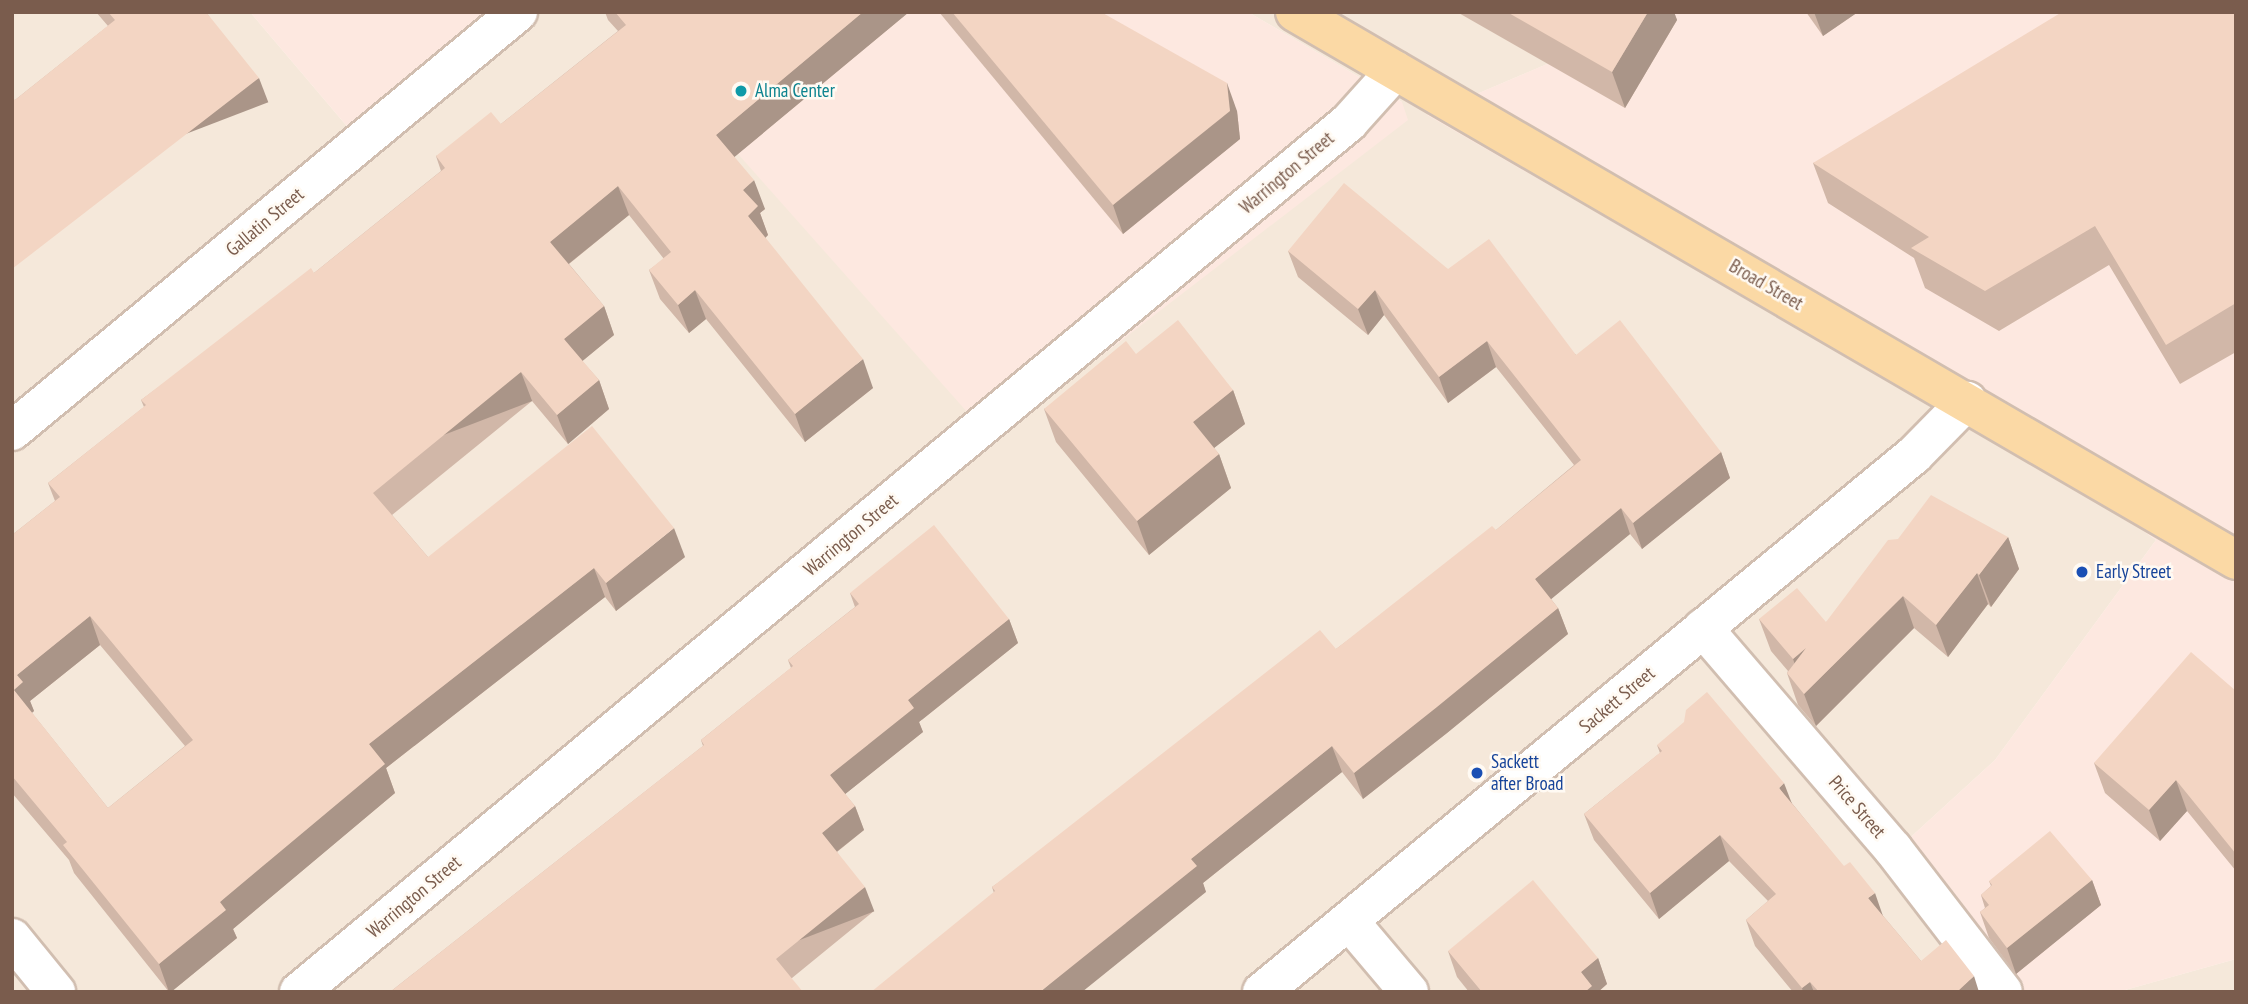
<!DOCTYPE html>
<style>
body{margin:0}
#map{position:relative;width:2248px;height:1004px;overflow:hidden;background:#fdf6ec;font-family:"PT Sans Narrow",sans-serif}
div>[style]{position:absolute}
.residential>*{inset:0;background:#f5e8da}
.commercial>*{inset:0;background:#fde8e0}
.roads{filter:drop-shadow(2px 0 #d1beb0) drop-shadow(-2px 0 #d1beb0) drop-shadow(0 2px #d1beb0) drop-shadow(0 -2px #d1beb0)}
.minor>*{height:38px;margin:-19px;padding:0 19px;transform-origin:19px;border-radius:19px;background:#fff}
.major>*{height:38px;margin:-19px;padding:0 19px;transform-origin:19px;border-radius:19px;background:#fbd9a5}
.wall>*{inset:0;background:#d1b7a8}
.shaded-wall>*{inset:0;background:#aa9588;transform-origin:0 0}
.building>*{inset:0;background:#f3d5c3}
.dots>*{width:19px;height:19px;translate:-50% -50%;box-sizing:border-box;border:4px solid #fffaf3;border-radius:50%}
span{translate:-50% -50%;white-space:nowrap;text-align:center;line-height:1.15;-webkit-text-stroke:5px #fffaf3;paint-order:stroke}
.culture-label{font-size:19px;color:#0d838f}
.left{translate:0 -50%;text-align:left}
.street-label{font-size:19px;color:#7a5c4d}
.transit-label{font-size:19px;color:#164399}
.frame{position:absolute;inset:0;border:14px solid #7a5c4d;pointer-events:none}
</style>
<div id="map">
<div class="residential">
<i style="clip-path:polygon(12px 12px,250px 12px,351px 131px,517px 12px,612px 12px,1402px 102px,1248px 12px,1644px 12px,1559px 59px,1428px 115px,2120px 514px,2156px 540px,1995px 760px,1901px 846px,2011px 992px,12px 992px)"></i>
<i style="clip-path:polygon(2236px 959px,2236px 992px,2118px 992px)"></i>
</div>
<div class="commercial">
<i style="clip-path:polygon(250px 12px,517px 12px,351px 131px)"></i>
<i style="clip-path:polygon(612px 12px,1248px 12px,1402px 102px,1408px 120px,992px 440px)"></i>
<i style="clip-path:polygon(1644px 12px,2236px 12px,2236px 959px,2118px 992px,2011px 992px,1901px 846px,1995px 760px,2156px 540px,2120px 514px,1427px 115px,1559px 59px)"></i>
</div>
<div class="roads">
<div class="minor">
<i style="left:12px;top:431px;width:657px;rotate:-39.63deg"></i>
<i style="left:1703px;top:628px;width:291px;rotate:49.3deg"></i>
<i style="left:1893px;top:849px;width:180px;rotate:52.4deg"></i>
<i style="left:1349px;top:921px;width:93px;rotate:49.8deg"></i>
<i style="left:12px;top:938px;width:70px;rotate:50.8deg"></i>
<i style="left:299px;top:992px;width:1364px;rotate:-39.64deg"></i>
<i style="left:1349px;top:122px;width:69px;rotate:-48deg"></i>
<i style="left:1262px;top:992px;width:845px;rotate:-39.48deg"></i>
<i style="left:1914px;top:455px;width:76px;rotate:-45.5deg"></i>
</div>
<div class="major">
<i style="left:1295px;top:12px;width:1089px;rotate:30.21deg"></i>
</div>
</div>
<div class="wall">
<i style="clip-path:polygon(96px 12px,206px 12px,268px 102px,15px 100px,108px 26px)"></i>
<i style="clip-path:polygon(evenodd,605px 12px,909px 12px,734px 157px,765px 209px,760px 213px,768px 235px,765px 238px,873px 388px,805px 442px,706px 319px,689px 333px,660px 299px,649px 270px,664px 259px,629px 215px,569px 264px,604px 306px,614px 335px,582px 361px,599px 380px,609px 409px,568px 444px,532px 401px,392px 515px,428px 557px,685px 557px,616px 611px,605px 597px,386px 768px,395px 793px,233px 929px,237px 938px,171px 992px,169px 992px,74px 873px,69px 860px,12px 793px,12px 535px,55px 501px,48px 483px,144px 407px,141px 400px,314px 273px,441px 171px,436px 156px,501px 124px,618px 31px,608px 20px,605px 12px,100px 645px,185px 746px,108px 808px,32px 713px,34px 711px,30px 701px,100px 645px)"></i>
<i style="clip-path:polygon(939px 12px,1101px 12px,1237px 111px,1240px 139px,1123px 234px)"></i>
<i style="clip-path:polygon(1457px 12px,1674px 12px,1677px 20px,1625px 108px)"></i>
<i style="clip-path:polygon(1806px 12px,1858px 12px,1823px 36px)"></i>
<i style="clip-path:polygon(2236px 12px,2236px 352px,2180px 384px,2109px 265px,1999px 331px,1925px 288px,1914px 258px,1828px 203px,1813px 163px)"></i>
<i style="clip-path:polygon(1288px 251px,1448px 269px,1721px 452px,1730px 478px,1642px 549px,1630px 534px,1551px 599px,1558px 608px,1568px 634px,1447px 733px,1363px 799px,1342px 772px,1203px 883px,1206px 892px,994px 893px,992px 887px,1336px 649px,1496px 530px,1574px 465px,1496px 367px,1448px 403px,1384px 315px,1368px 335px,1298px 277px)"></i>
<i style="clip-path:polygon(1136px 354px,1233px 390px,1245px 424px,1214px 448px,1219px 454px,1231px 488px,1149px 555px,1056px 442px,1044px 409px)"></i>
<i style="clip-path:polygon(2008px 537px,2019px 569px,1991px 607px,1988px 604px,1948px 657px,1914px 628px,1816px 726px,1798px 705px,1787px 673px,1788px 671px,1771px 651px,1759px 619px,1826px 622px)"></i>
<i style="clip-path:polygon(850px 593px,1009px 619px,1018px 643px,919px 722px,923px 732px,845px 794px,855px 806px,864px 830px,837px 852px,874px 911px,792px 978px,390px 992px,703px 746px,701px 740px,791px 668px,788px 660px,855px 607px)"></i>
<i style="clip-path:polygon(2236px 691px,2236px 871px,2187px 811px,2160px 841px,2105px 793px,2094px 763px)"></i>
<i style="clip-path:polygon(1657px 745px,1791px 802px,1884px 917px,1921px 961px,1979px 992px,1793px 992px,1755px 946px,1746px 920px,1768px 901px,1729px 861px,1659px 919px,1594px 840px,1584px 814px,1660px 753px)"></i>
<i style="clip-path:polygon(2092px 880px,2101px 905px,2016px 974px,1989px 938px,1980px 912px,1985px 908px,1981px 895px,1991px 886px,1989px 881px)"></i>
<i style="clip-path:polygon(1448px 951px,1598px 958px,1607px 984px,1598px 992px,1469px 992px,1457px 977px)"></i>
</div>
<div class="shaded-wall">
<i style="clip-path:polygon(863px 12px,909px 12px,726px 164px,716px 135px)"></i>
<i style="clip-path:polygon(1648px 12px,1674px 12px,1677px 20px,1625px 108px,1612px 72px)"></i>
<i style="clip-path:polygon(1814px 12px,1858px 12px,1823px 36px)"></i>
<i style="left:259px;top:78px;width:26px;height:312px;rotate:69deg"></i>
<i style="clip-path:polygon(1227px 83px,1237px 111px,1240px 139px,1123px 234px,1113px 205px)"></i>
<i style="clip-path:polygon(754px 180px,765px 209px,760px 213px,768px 235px,758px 245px,748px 216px,743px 190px)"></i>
<i style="clip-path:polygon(618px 186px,629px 215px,561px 270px,550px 242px)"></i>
<i style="clip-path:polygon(695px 290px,706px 319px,689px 333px,678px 305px)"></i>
<i style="clip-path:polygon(1375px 290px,1384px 315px,1368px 335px,1358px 309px)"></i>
<i style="clip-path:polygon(604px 306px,614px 335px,574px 368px,564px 339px)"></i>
<i style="clip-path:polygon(1487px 341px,1496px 367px,1448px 403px,1439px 377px)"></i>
<i style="clip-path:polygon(863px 359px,873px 388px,805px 442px,795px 414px)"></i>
<i style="left:521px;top:372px;width:31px;height:191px;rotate:69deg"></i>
<i style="clip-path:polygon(599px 380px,609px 409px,568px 444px,557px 415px)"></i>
<i style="clip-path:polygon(1233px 390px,1245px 424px,1205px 455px,1193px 422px)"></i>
<i style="clip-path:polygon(1721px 452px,1730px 478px,1642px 549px,1633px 523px)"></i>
<i style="clip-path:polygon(1219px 454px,1231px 488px,1149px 555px,1137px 521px)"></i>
<i style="clip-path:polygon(1621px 508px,1630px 534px,1544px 605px,1535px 579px)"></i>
<i style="clip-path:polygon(674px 528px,685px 557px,616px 611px,606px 583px)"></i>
<i style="clip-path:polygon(2008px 537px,2019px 569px,1991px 607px,1979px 575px)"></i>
<i style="clip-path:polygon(594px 568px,605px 597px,386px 768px,395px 793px,233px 929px,237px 938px,171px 992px,169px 992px,159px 964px,220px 902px,369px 744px)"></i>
<i style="clip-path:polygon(1977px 573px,1988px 604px,1948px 657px,1936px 625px)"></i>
<i style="clip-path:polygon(1903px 596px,1914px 628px,1816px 726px,1804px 694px)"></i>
<i style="clip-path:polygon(1558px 608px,1568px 634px,1447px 733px,1363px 799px,1354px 773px)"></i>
<i style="clip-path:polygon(90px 616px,100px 645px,30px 701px,34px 711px,24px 719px,14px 690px,17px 675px)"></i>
<i style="clip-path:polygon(1009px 619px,1018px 643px,919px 722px,923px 732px,839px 799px,830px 775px,908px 700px)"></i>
<i style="clip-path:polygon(1806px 648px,1804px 691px,1793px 659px)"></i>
<i style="clip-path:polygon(1332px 746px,1342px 772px,1203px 883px,1206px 892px,1082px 992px,1040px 992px,1191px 859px)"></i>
<i style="clip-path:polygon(2176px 780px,2187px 811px,2160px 841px,2149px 810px)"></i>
<i style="clip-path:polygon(1784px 783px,1794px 809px,1779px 788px)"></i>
<i style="clip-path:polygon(855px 806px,864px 830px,830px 857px,822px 833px)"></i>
<i style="clip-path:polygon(1720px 835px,1729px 861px,1659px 919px,1650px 893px)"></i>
<i style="clip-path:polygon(2092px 880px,2101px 905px,2016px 974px,2007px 948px)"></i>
<i style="left:865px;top:887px;width:26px;height:114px;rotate:69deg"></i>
<i style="clip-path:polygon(1875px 893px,1884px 919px,1868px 898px)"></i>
<i style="clip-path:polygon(1598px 958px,1607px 984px,1598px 992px,1585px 992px,1581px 972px)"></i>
<i style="clip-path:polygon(1974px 976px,1979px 992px,1956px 992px)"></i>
<i style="clip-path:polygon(1810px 982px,1814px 992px,1803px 992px,1802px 988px)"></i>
</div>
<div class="building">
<i style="clip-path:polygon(108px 12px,206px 12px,259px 78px,12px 269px,12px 97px,15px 100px,115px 20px)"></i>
<i style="clip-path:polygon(evenodd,615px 12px,863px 12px,716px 135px,754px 180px,743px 190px,758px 206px,748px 216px,863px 359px,795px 414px,695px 290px,678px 305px,649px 270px,671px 252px,618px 186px,550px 242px,604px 306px,564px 339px,599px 380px,557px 415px,521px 372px,373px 493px,428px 557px,592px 426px,674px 528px,606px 583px,594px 568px,369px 744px,385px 764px,220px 902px,226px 910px,159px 964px,63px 845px,67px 842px,12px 776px,12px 535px,60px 497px,48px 483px,146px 405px,141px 400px,311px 268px,314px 273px,445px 168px,436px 156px,491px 112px,501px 124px,626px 25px,615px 12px,90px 616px,193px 740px,108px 808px,14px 690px,23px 682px,17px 675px,90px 616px)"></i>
<i style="clip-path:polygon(952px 12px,1101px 12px,1227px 83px,1230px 111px,1113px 205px)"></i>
<i style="clip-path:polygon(1507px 12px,1648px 12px,1612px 72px)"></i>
<i style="clip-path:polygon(2062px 12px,2236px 12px,2236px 303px,2166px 345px,2095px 226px,1985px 291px,1911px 248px,1929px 237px,1813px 163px)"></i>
<i style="clip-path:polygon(1344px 183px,1448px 269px,1489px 239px,1576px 355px,1620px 320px,1721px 452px,1633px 523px,1621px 508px,1535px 579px,1558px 608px,1437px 707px,1354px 773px,1332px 746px,1191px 859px,1197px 866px,1040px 992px,871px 992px,995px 891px,992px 887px,1320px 630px,1336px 649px,1492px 526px,1496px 530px,1581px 460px,1487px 341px,1439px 377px,1375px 290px,1358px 309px,1288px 251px)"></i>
<i style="clip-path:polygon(1178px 320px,1233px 390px,1193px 422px,1219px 454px,1137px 521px,1044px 409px,1126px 341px,1136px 354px)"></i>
<i style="clip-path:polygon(1931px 495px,2008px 537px,1979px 575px,1977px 573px,1936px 625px,1903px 596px,1804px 694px,1787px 673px,1806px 648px,1793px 659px,1759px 619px,1797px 588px,1826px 622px,1888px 540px,1898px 539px)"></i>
<i style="clip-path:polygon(934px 525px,1009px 619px,908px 700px,914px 708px,830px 775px,855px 806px,822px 833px,865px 887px,776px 959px,803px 992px,390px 992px,704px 745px,701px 740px,793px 666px,788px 660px,859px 604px,850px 593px)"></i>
<i style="clip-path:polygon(2191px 652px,2236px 691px,2236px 854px,2176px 780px,2149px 810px,2094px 763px)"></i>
<i style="clip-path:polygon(1707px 692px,1784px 783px,1779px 788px,1844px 866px,1850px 862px,1875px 893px,1868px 898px,1921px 961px,1946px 940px,1974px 976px,1957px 992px,1819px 992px,1810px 982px,1802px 988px,1746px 920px,1776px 894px,1720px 835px,1650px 893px,1584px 814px,1662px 751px,1657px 745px,1684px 722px,1686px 710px)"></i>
<i style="clip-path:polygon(2050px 831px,2092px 880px,2007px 948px,1980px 912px,1989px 905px,1981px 895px,1992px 885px,1989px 881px)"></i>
<i style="clip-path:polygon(1533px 880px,1598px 958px,1581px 972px,1592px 986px,1585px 992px,1482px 992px,1448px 951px)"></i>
</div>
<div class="dots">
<i style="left:741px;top:91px;background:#0f9aa8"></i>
<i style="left:2082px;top:572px;background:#1a4fb4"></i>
<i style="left:1477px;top:773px;background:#1a4fb4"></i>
</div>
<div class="culture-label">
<span class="left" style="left:755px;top:91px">Alma Center</span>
</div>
<div class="street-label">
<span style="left:1287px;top:173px;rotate:-40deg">Warrington Street</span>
<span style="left:265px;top:222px;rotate:-40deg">Gallatin Street</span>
<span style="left:1766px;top:285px;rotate:30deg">Broad Street</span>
<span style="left:851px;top:535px;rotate:-40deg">Warrington Street</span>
<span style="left:1617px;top:700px;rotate:-40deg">Sackett Street</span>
<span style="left:1857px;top:807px;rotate:49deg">Price Street</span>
<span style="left:414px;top:897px;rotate:-40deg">Warrington Street</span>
</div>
<div class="transit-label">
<span class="left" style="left:2096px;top:572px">Early Street</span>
<span class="left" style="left:1491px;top:773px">Sackett<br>after Broad</span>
</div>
<div class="frame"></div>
</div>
